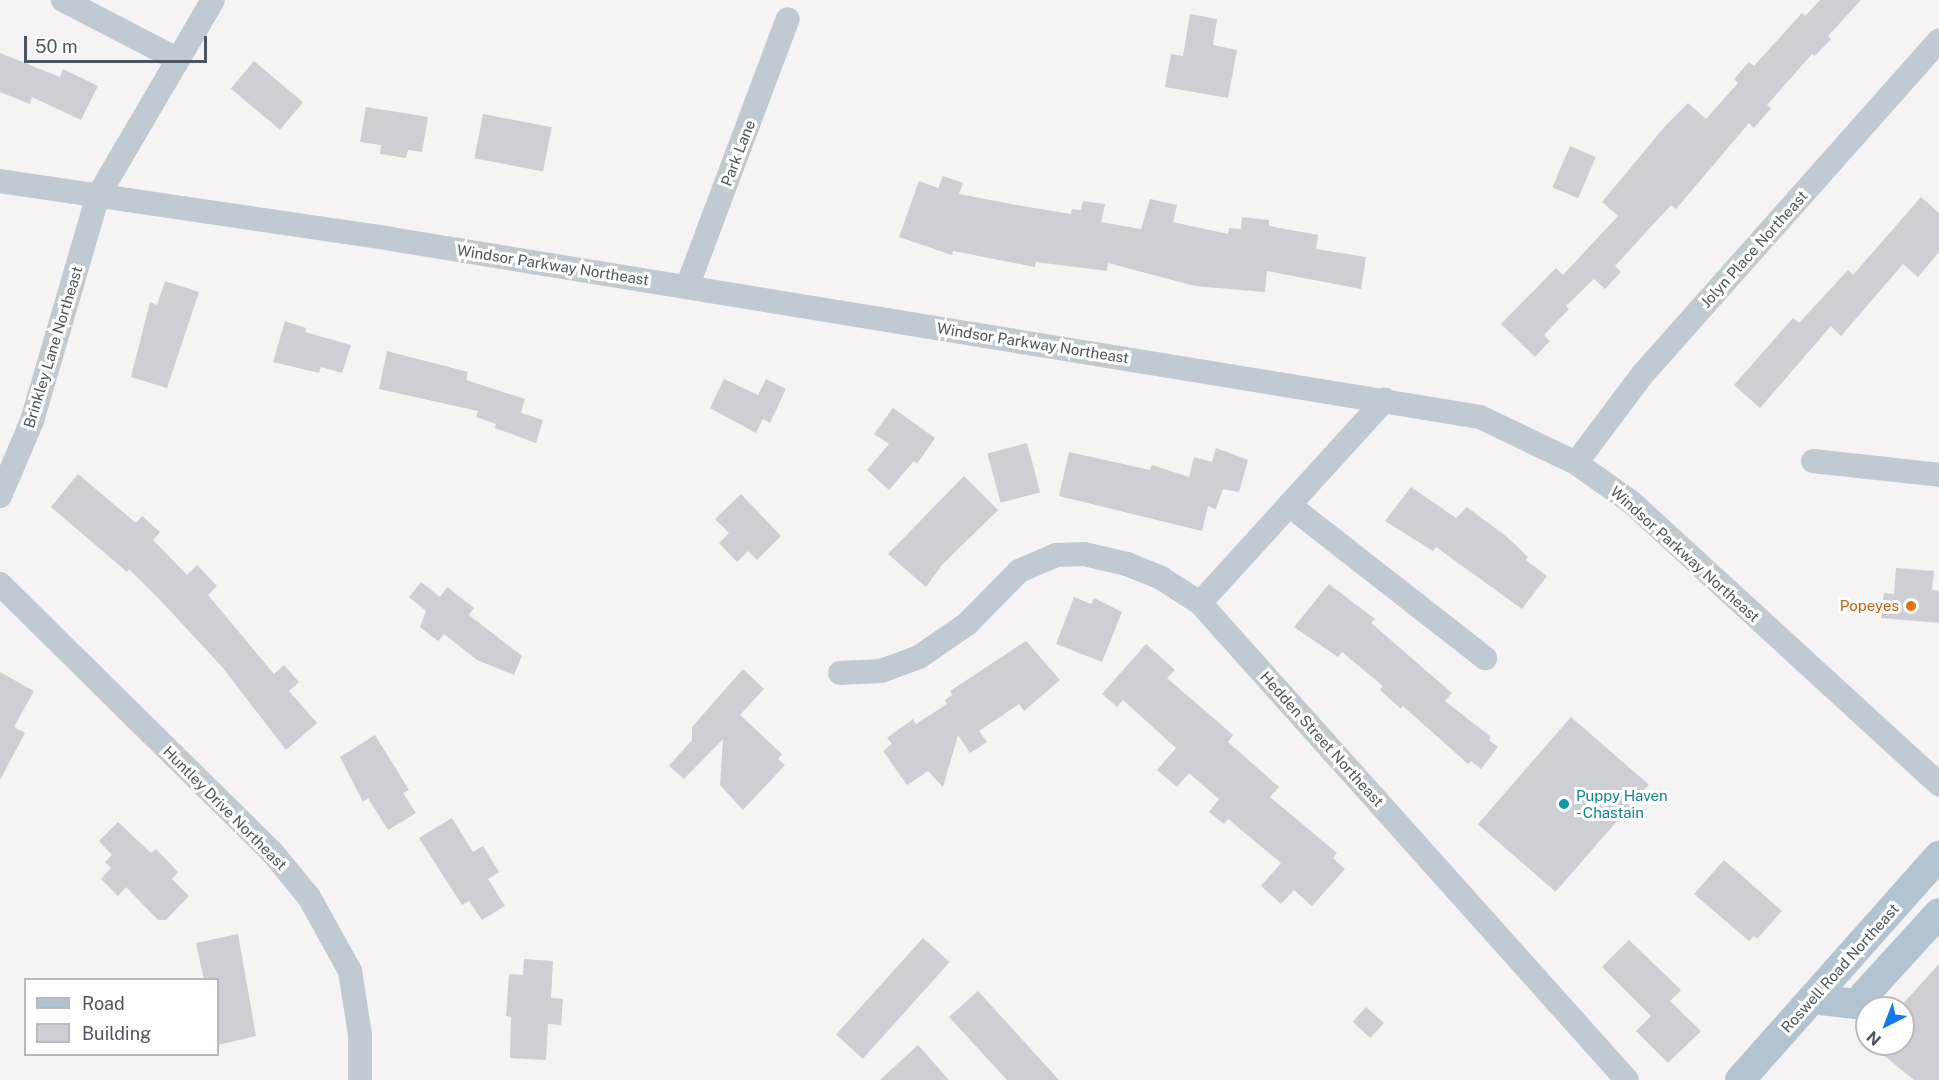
<!DOCTYPE html>
<style>
body{margin:0}
#map{position:relative;width:1939px;height:1080px;overflow:hidden;background:#f5f3f3;font-family:"Public Sans",sans-serif}
div>[style]{position:absolute}
.building>*{inset:0;background:#cdcfd5;transform-origin:0 0}
.minor>*{height:24px;margin:-12px;padding:0 12px;transform-origin:12px;border-radius:12px;background:#c0cad2}
.major>*{height:30px;margin:-15px;padding:0 15px;transform-origin:15px;border-radius:15px;background:#b2c3d2}
.dots>*{width:16px;height:16px;translate:-50% -50%;box-sizing:border-box;border:3px solid #fff;border-radius:50%}
span{translate:-50% -50%;white-space:nowrap;text-align:center;line-height:1.15;-webkit-text-stroke:6px #fff;paint-order:stroke}
.street-label{font-size:15px;color:#495662}
.food-label{font-size:15px;color:#c56008}
.right{translate:-100% -50%;text-align:right}
.culture-label{font-size:15px;color:#0d838f}
.left{translate:0 -50%;text-align:left}
.legend{position:absolute;left:24px;top:978px;width:195px;height:78px;box-sizing:border-box;background:#fff;border:2px solid #b6bbc0;margin:0;padding:8px 10px;list-style:none;font-size:18px;color:#495662}
.legend li{display:flex;align-items:center;gap:12px;height:30px}
.legend b{width:30px;border:2px solid #b6bbc0}
.north{position:absolute;left:1855px;top:996px;width:60px;height:60px;box-sizing:border-box;background:#fff;border:2px solid #b6bbc0;border-radius:50%;rotate:222deg;font-size:16px;font-weight:700;line-height:24px;text-align:center;color:#495662}
.north::after{content:'';display:block;margin:auto;width:21px;height:27px;background:#1377ef;clip-path:polygon(50% 0,100% 100%,50% 72%,0 100%)}
.scale{position:absolute;left:24px;top:36px;width:183px;height:27px;box-sizing:border-box;border:3px solid #495662;border-top:0;padding-left:8px;font-size:18px;line-height:21px;white-space:nowrap;color:#495662;-webkit-text-stroke:4px #fff;paint-order:stroke}
</style>
<div id="map">
<div class="building">
<i style="clip-path:polygon(1820px 0,1861px 0,1828px 36px,1831px 39px,1815px 56px,1812px 54px,1767px 105px,1771px 108px,1754px 128px,1749px 123px,1676px 209px,1671px 205px,1615px 266px,1621px 272px,1605px 289px,1594px 279px,1566px 306px,1569px 309px,1544px 335px,1550px 341px,1535px 357px,1501px 324px,1556px 268px,1563px 275px,1618px 216px,1602px 202px,1666px 125px,1688px 103px,1706px 119px,1738px 83px,1734px 79px,1749px 62px,1754px 66px,1802px 13px,1805px 16px)"></i>
<i style="clip-path:polygon(1190px 14px,1217px 19px,1213px 45px,1237px 50px,1228px 98px,1165px 87px,1171px 54px,1183px 56px)"></i>
<i style="clip-path:polygon(0 53px,60px 77px,63px 69px,98px 86px,81px 120px,32px 97px,30px 104px,0 92px)"></i>
<i style="left:254px;top:61px;width:64px;height:36px;rotate:40deg"></i>
<i style="clip-path:polygon(366px 107px,428px 117px,422px 152px,408px 150px,406px 158px,380px 154px,381px 145px,360px 142px)"></i>
<i style="left:483px;top:114px;width:70px;height:45px;rotate:11deg"></i>
<i style="left:1570px;top:146px;width:28px;height:45px;rotate:23deg"></i>
<i style="clip-path:polygon(943px 176px,963px 183px,959px 194px,1016px 205px,1071px 214px,1072px 209px,1081px 210px,1083px 201px,1105px 204px,1101px 222px,1141px 229px,1150px 199px,1177px 205px,1173px 222px,1228px 234px,1229px 228px,1241px 229px,1242px 217px,1269px 220px,1269px 226px,1318px 235px,1316px 249px,1366px 257px,1361px 289px,1267px 271px,1265px 292px,1195px 286px,1108px 263px,1107px 271px,1036px 262px,1035px 267px,953px 251px,952px 255px,899px 237px,919px 181px,938px 188px)"></i>
<i style="clip-path:polygon(1921px 197px,1939px 213px,1939px 252px,1918px 277px,1903px 264px,1841px 336px,1831px 326px,1760px 408px,1734px 385px,1793px 318px,1799px 323px,1848px 270px,1853px 275px)"></i>
<i style="clip-path:polygon(165px 281px,199px 292px,167px 388px,131px 377px,150px 302px,157px 305px)"></i>
<i style="clip-path:polygon(285px 321px,306px 328px,305px 332px,351px 345px,342px 373px,321px 367px,319px 373px,273px 362px)"></i>
<i style="clip-path:polygon(387px 351px,468px 372px,466px 380px,525px 399px,521px 413px,543px 420px,536px 443px,495px 428px,496px 424px,476px 417px,478px 411px,379px 389px)"></i>
<i style="clip-path:polygon(724px 379px,758px 395px,766px 379px,786px 389px,770px 423px,763px 419px,756px 433px,710px 408px)"></i>
<i style="clip-path:polygon(893px 408px,935px 438px,917px 464px,914px 461px,889px 490px,867px 470px,889px 444px,874px 434px)"></i>
<i style="left:1027px;top:443px;width:51px;height:41px;rotate:75deg"></i>
<i style="clip-path:polygon(1216px 448px,1248px 460px,1239px 492px,1223px 489px,1216px 509px,1208px 506px,1202px 531px,1059px 496px,1069px 452px,1150px 470px,1152px 465px,1189px 477px,1194px 457px,1212px 462px)"></i>
<i style="clip-path:polygon(78px 474px,136px 523px,142px 516px,160px 532px,153px 540px,187px 575px,197px 565px,217px 586px,208px 595px,274px 674px,284px 665px,299px 682px,289px 691px,317px 723px,286px 750px,223px 668px,162px 602px,129px 569px,127px 572px,51px 507px)"></i>
<i style="clip-path:polygon(964px 476px,998px 510px,942px 565px,926px 587px,888px 554px)"></i>
<i style="clip-path:polygon(1411px 487px,1456px 518px,1467px 507px,1507px 537px,1528px 557px,1526px 560px,1547px 576px,1522px 609px,1436px 547px,1433px 551px,1385px 521px)"></i>
<i style="clip-path:polygon(741px 494px,781px 536px,757px 560px,748px 551px,737px 562px,719px 543px,729px 533px,715px 519px)"></i>
<i style="clip-path:polygon(1896px 568px,1934px 571px,1932px 590px,1939px 591px,1939px 623px,1881px 618px,1884px 593px,1894px 594px)"></i>
<i style="clip-path:polygon(421px 582px,440px 597px,447px 587px,474px 608px,469px 615px,522px 656px,514px 675px,477px 660px,444px 634px,438px 641px,420px 627px,426px 611px,409px 597px)"></i>
<i style="clip-path:polygon(1329px 584px,1375px 619px,1371px 623px,1452px 693px,1445px 701px,1491px 737px,1489px 740px,1498px 747px,1481px 769px,1471px 761px,1468px 764px,1403px 706px,1401px 709px,1380px 690px,1383px 686px,1342px 652px,1338px 657px,1294px 627px)"></i>
<i style="clip-path:polygon(1074px 597px,1091px 604px,1094px 598px,1122px 612px,1102px 662px,1056px 644px)"></i>
<i style="clip-path:polygon(1026px 641px,1060px 680px,1024px 711px,1019px 704px,979px 731px,987px 742px,970px 753px,958px 735px,943px 787px,928px 771px,907px 785px,883px 751px,892px 744px,887px 738px,913px 719px,916px 724px,947px 704px,945px 700px,952px 695px,950px 691px)"></i>
<i style="clip-path:polygon(1146px 644px,1175px 670px,1167px 678px,1233px 735px,1228px 742px,1279px 787px,1270px 797px,1337px 853px,1333px 858px,1345px 869px,1312px 906px,1294px 890px,1281px 904px,1261px 886px,1281px 863px,1228px 819px,1224px 824px,1209px 812px,1219px 799px,1189px 773px,1177px 787px,1157px 770px,1176px 748px,1123px 700px,1117px 707px,1102px 694px)"></i>
<i style="clip-path:polygon(743px 669px,764px 689px,740px 715px,782px 754px,778px 759px,785px 765px,743px 810px,720px 785px,723px 739px,684px 779px,669px 766px,692px 740px,692px 727px)"></i>
<i style="clip-path:polygon(0 672px,34px 691px,14px 727px,25px 733px,0 780px)"></i>
<i style="left:1571px;top:717px;width:103px;height:142px;rotate:41deg"></i>
<i style="clip-path:polygon(375px 735px,409px 790px,403px 793px,416px 813px,388px 830px,368px 798px,363px 802px,340px 757px)"></i>
<i style="clip-path:polygon(452px 818px,473px 852px,483px 846px,499px 872px,488px 879px,505px 906px,482px 920px,469px 901px,462px 905px,419px 838px)"></i>
<i style="clip-path:polygon(118px 822px,151px 853px,156px 849px,178px 872px,172px 879px,189px 896px,166px 920px,158px 920px,126px 887px,118px 896px,101px 879px,111px 868px,105px 862px,112px 855px,99px 841px)"></i>
<i style="clip-path:polygon(1724px 860px,1782px 911px,1757px 939px,1754px 936px,1749px 941px,1694px 894px)"></i>
<i style="clip-path:polygon(238px 934px,256px 1036px,218px 1045px,218px 980px,204px 980px,196px 943px)"></i>
<i style="left:923px;top:938px;width:36px;height:130px;rotate:42deg"></i>
<i style="clip-path:polygon(1629px 940px,1681px 990px,1670px 1001px,1701px 1031px,1668px 1063px,1636px 1031px,1651px 1016px,1602px 967px)"></i>
<i style="clip-path:polygon(524px 959px,553px 961px,551px 998px,563px 999px,561px 1025px,548px 1024px,546px 1060px,510px 1058px,511px 1017px,506px 1016px,509px 974px,523px 975px)"></i>
<i style="clip-path:polygon(1939px 964px,1939px 1080px,1914px 1080px,1871px 1045px,1903px 1044px,1904px 1008px,1899px 1008px)"></i>
<i style="clip-path:polygon(978px 991px,1059px 1080px,1007px 1080px,949px 1017px)"></i>
<i style="left:1366px;top:1007px;width:24px;height:20px;rotate:42deg"></i>
<i style="clip-path:polygon(918px 1045px,949px 1080px,880px 1080px)"></i>
</div>
<div class="minor">
<i style="left:63px;top:0;width:128px;rotate:27.4deg"></i>
<i style="left:0;top:181px;width:395px;rotate:8.4deg"></i>
<i style="left:391px;top:239px;width:1103px;rotate:9.28deg"></i>
<i style="left:1480px;top:417px;width:106px;rotate:25.6deg"></i>
<i style="left:1576px;top:463px;width:67px;rotate:35.3deg"></i>
<i style="left:1631px;top:502px;width:418px;rotate:42.5deg"></i>
<i style="left:687px;top:287px;width:286px;rotate:-69.4deg"></i>
<i style="left:1813px;top:461px;width:127px;rotate:6.3deg"></i>
<i style="left:1576px;top:463px;width:110px;rotate:-53.1deg"></i>
<i style="left:1642px;top:375px;width:447px;rotate:-48.4deg"></i>
<i style="left:0;top:496px;width:82px;rotate:-66.9deg"></i>
<i style="left:32px;top:421px;width:234px;rotate:-73.7deg"></i>
<i style="left:98px;top:196px;width:227px;rotate:-59.6deg"></i>
<i style="left:1289px;top:505px;width:249px;rotate:38deg"></i>
<i style="left:0;top:584px;width:382px;rotate:44.6deg"></i>
<i style="left:272px;top:852px;width:58px;rotate:50.6deg"></i>
<i style="left:309px;top:897px;width:85px;rotate:61deg"></i>
<i style="left:350px;top:971px;width:65px;rotate:81.1deg"></i>
<i style="left:360px;top:1035px;width:45px;rotate:90deg"></i>
<i style="left:1200px;top:603px;width:275px;rotate:-47.7deg"></i>
<i style="left:840px;top:673px;width:41px;rotate:-2.8deg"></i>
<i style="left:881px;top:671px;width:40px;rotate:-20.2deg"></i>
<i style="left:919px;top:657px;width:58px;rotate:-34.5deg"></i>
<i style="left:967px;top:624px;width:74px;rotate:-45.5deg"></i>
<i style="left:1019px;top:571px;width:40px;rotate:-23.4deg"></i>
<i style="left:1056px;top:555px;width:28px;rotate:-2deg"></i>
<i style="left:1084px;top:554px;width:44px;rotate:13.1deg"></i>
<i style="left:1127px;top:564px;width:37px;rotate:22deg"></i>
<i style="left:1161px;top:578px;width:46px;rotate:32.7deg"></i>
<i style="left:1200px;top:603px;width:640px;rotate:48.17deg"></i>
</div>
<div class="major">
<i style="left:1812px;top:999px;width:44px;rotate:6.5deg"></i>
<i style="left:1856px;top:1004px;width:123px;rotate:-47.6deg"></i>
<i style="left:1740px;top:1080px;width:300px;rotate:-48.4deg"></i>
</div>
<div class="dots">
<i style="left:1911px;top:606px;background:#e8710a"></i>
<i style="left:1564px;top:804px;background:#0f9aa8"></i>
</div>
<div class="street-label">
<span style="left:738px;top:153px;rotate:-69deg">Park Lane</span>
<span style="left:1754px;top:249px;rotate:-48deg">Jolyn Place Northeast</span>
<span style="left:553px;top:265px;rotate:9deg">Windsor Parkway Northeast</span>
<span style="left:1033px;top:343px;rotate:9deg">Windsor Parkway Northeast</span>
<span style="left:53px;top:347px;rotate:-73deg">Brinkley Lane Northeast</span>
<span style="left:1685px;top:554px;rotate:42deg">Windsor Parkway Northeast</span>
<span style="left:1322px;top:739px;rotate:48deg">Hedden Street Northeast</span>
<span style="left:225px;top:808px;rotate:45deg">Huntley Drive Northeast</span>
<span style="left:1840px;top:968px;rotate:-48deg">Roswell Road Northeast</span>
</div>
<div class="food-label">
<span class="right" style="left:1899px;top:606px">Popeyes</span>
</div>
<div class="culture-label">
<span class="left" style="left:1576px;top:804px">Puppy Haven<br>- Chastain</span>
</div>
<ul class="legend">
<li><b style="height:8px;background:#b2c3d2"></b>Road</li>
<li><b style="height:16px;background:#cdcfd5"></b>Building</li>
</ul>
<div class="north">N</div>
<div class="scale">50 m</div>
</div>
